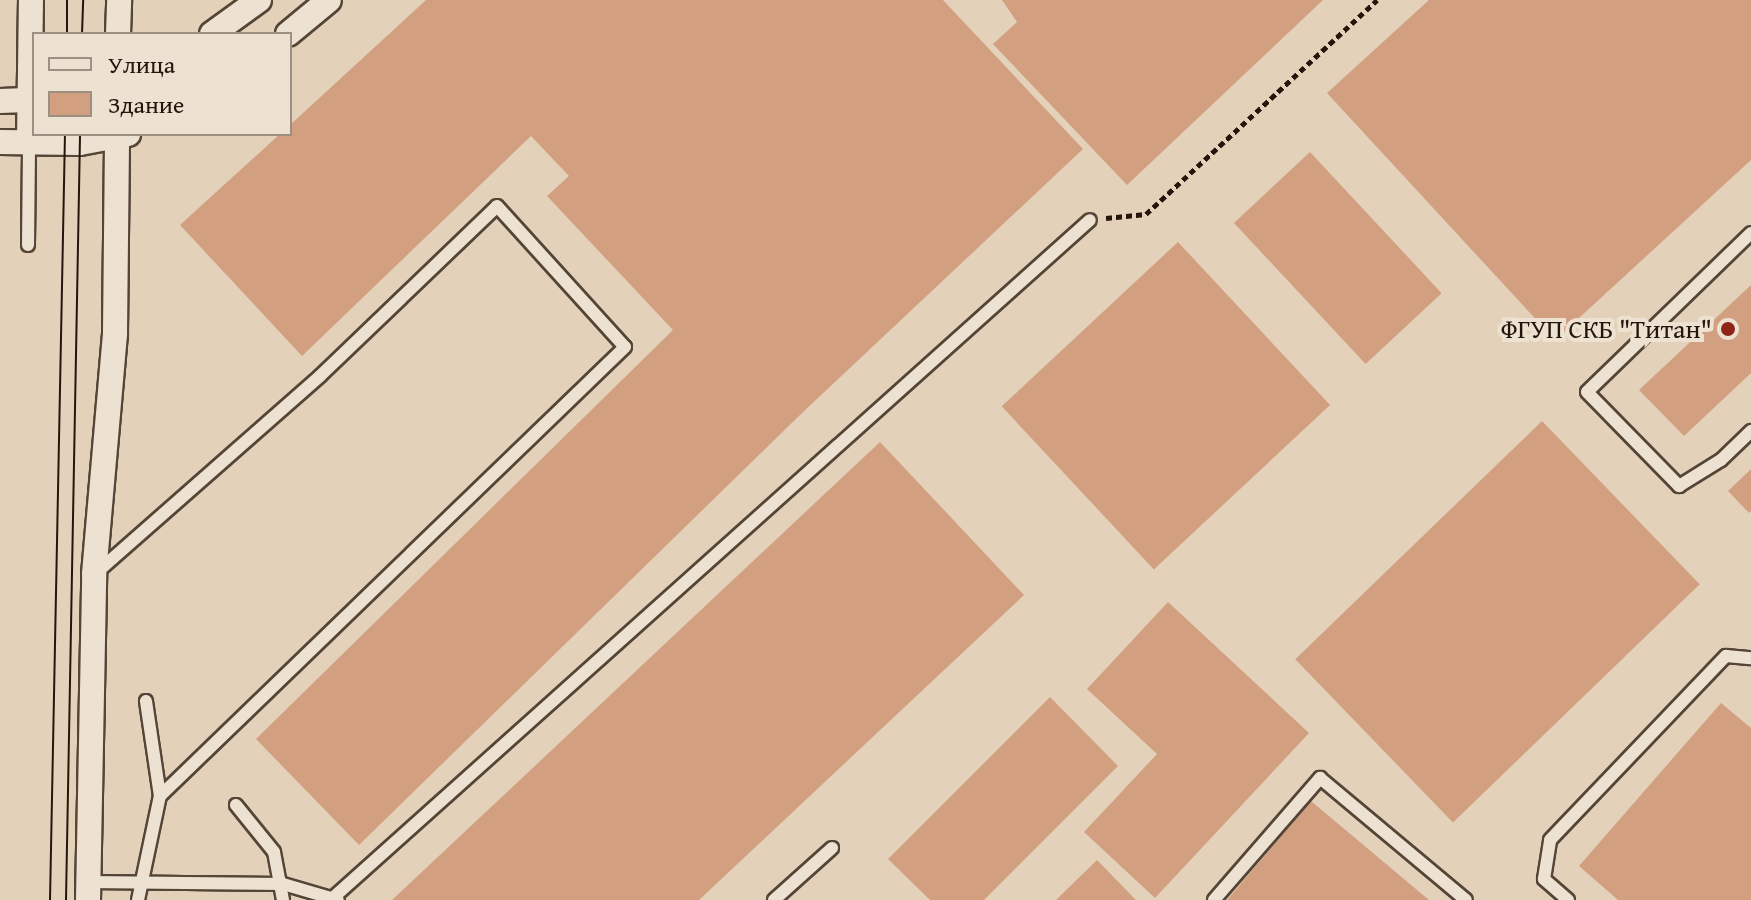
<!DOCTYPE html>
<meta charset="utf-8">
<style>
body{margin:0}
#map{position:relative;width:1751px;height:900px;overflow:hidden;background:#e3d2b9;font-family:"Gentium Book Plus",serif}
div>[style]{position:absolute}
.building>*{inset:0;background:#d29f80;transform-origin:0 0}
.path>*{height:5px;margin-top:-2.5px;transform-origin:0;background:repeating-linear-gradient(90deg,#25160c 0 6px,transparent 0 10px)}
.roads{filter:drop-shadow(2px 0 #544537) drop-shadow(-2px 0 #544537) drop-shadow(0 2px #544537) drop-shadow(0 -2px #544537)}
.service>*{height:12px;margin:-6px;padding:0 6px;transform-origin:6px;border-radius:6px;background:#ede2d2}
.minor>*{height:24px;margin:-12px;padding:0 12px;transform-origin:12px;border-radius:12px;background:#ede2d2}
.tram>*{height:2px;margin:-1px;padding:0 1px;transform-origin:1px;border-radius:1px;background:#25160c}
.dots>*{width:22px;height:22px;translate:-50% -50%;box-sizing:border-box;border:4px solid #ede2d2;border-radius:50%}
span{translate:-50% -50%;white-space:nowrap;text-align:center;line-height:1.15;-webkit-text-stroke:8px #ede2d2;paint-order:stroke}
.poi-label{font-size:26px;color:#25160c}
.right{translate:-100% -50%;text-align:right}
.legend{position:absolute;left:32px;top:32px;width:260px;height:104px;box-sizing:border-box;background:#ede2d2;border:2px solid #9d9083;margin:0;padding:10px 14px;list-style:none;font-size:24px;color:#25160c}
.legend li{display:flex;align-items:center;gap:16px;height:40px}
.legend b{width:40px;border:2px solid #9d9083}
</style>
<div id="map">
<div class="building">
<i style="clip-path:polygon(426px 0,943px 0,1083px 149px,802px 413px,359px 845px,256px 739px,673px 330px,547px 196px,569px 176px,531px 136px,302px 356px,180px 225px,280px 134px,290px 134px,290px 125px)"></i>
<i style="clip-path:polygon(1002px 0,1323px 0,1127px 185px,993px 44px,1017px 22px)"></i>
<i style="clip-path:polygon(1429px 0,1751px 0,1751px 160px,1555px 340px,1327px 93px)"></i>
<i style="left:1310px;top:152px;width:193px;height:104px;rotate:47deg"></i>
<i style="left:1178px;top:242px;width:223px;height:241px;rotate:47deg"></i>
<i style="clip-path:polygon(1751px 285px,1751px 373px,1684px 436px,1639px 390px)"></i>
<i style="left:1542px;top:421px;width:227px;height:343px;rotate:46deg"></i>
<i style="clip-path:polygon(880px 442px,1024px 595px,699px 900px,392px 900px)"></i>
<i style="clip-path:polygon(1751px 469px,1751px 511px,1749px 513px,1728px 491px)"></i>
<i style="clip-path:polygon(1168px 602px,1309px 733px,1155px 898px,1084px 832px,1157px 754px,1087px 689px)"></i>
<i style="clip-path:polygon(1050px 697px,1118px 766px,984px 900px,930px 900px,888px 859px)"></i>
<i style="clip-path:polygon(1721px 703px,1751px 728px,1751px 900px,1618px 900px,1579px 866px)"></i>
<i style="clip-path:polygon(1311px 801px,1429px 900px,1227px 900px)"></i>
<i style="clip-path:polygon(1097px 860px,1136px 900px,1056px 900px)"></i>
</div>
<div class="path">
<i style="left:1106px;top:218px;width:40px;rotate:-5.7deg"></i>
<i style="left:1146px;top:214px;width:315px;rotate:-42.8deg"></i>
</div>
<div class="roads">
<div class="service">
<i style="left:1751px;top:233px;width:228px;rotate:135.9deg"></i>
<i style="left:1587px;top:392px;width:132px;rotate:45.6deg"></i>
<i style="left:1679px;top:486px;width:49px;rotate:-31.8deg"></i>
<i style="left:1721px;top:460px;width:42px;rotate:-44deg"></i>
<i style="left:28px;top:245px;width:103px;rotate:-89.4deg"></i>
<i style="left:96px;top:573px;width:298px;rotate:-41.3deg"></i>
<i style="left:320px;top:376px;width:245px;rotate:-43.8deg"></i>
<i style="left:497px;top:206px;width:190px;rotate:47.8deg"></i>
<i style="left:625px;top:347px;width:646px;rotate:136deg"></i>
<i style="left:236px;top:805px;width:60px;rotate:51deg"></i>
<i style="left:274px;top:852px;width:49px;rotate:79.4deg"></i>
<i style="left:88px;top:882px;width:195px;rotate:0.6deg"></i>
<i style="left:283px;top:884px;width:57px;rotate:16.2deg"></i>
<i style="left:335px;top:896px;width:1013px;rotate:-41.84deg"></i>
<i style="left:138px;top:900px;width:106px;rotate:-78.1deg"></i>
<i style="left:160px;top:796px;width:96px;rotate:-98.4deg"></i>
<i style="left:774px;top:900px;width:78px;rotate:-41.9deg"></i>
<i style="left:1214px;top:900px;width:162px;rotate:-49deg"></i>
<i style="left:1320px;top:778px;width:190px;rotate:39.9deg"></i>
<i style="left:1568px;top:900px;width:32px;rotate:-139deg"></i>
<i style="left:1544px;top:879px;width:39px;rotate:-81deg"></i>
<i style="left:1550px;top:840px;width:255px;rotate:-46.3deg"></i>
<i style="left:1726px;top:656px;width:25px;rotate:5deg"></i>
</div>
<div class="minor">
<i style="left:118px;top:34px;width:34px;rotate:-88deg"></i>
<i style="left:212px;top:34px;width:58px;rotate:-35.9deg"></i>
<i style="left:288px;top:34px;width:53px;rotate:-39.7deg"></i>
<i style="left:0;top:101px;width:34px;rotate:-2deg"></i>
<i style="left:0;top:142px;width:80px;rotate:0.7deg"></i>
<i style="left:80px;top:143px;width:49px;rotate:-10.6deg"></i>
<i style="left:29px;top:142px;width:142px;rotate:-89.2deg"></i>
<i style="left:88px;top:900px;width:326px;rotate:-88.9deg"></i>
<i style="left:94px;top:574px;width:242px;rotate:-85deg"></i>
<i style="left:115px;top:333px;width:199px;rotate:-89.4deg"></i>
</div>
</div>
<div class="tram">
<i style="left:67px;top:34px;width:34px;rotate:-90deg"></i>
<i style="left:82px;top:34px;width:34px;rotate:-88deg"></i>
<i style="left:50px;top:900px;width:766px;rotate:-88.88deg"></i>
<i style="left:66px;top:900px;width:766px;rotate:-88.95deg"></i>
</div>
<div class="dots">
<i style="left:1728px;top:329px;background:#8f2418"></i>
</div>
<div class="poi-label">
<span class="right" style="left:1712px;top:329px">ФГУП СКБ "Титан"</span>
</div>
<ul class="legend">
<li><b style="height:10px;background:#ede2d2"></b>Улица</li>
<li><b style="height:22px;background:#d29f80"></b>Здание</li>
</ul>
</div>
